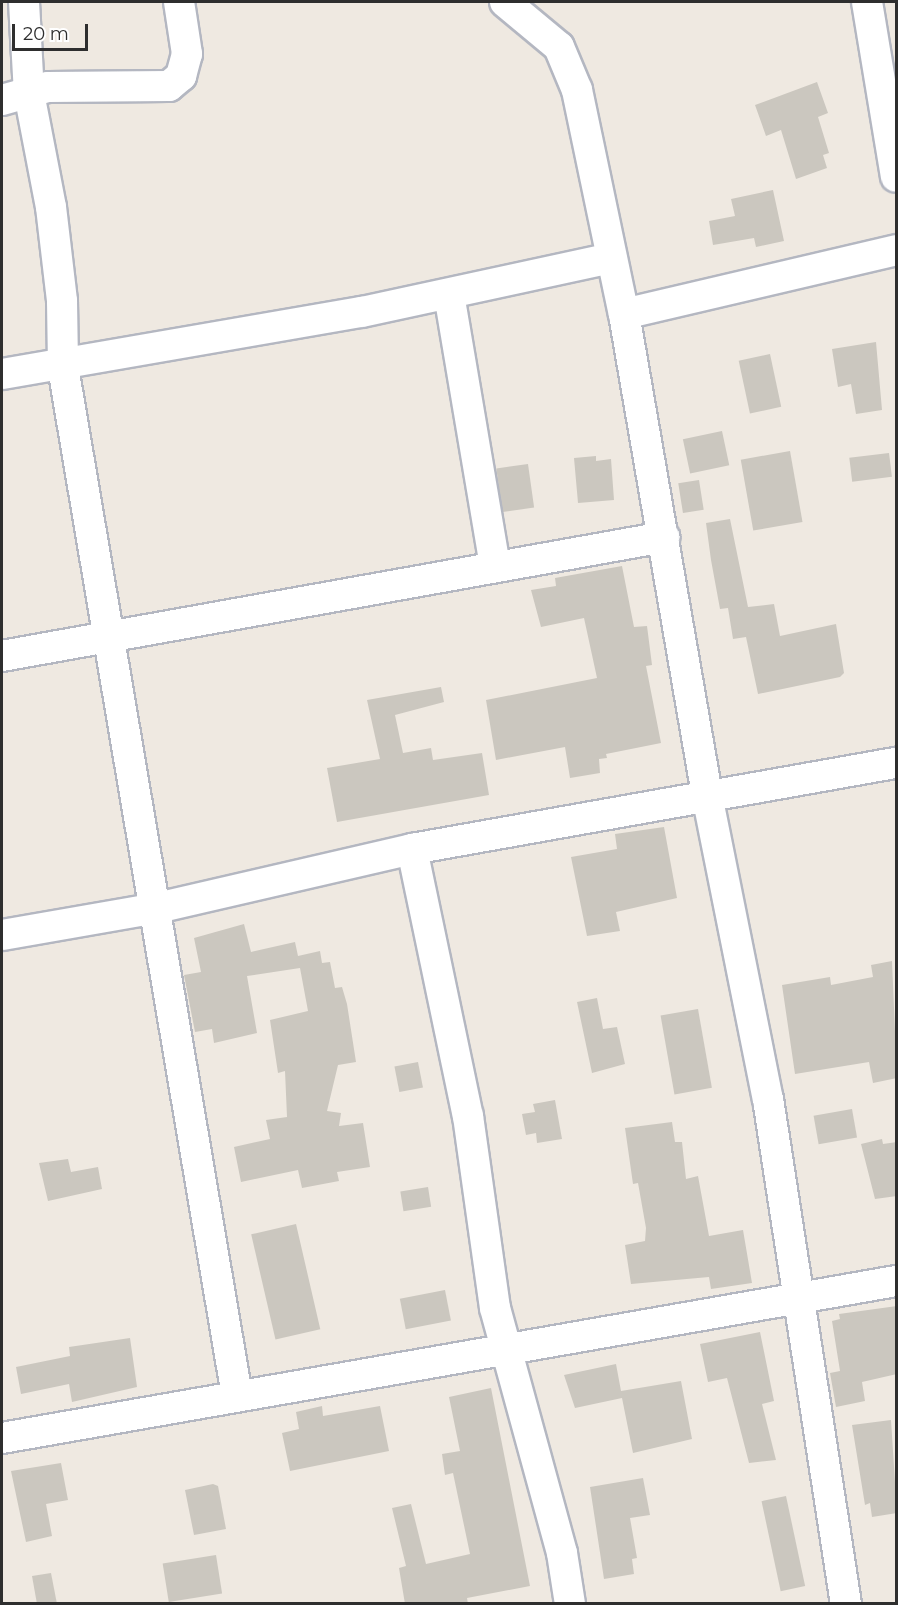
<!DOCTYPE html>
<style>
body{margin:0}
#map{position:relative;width:898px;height:1605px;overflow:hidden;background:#efe9e1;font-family:Montserrat,sans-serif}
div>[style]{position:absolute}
.building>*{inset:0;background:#cbc7bf;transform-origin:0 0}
.roads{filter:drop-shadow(2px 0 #b4b7c1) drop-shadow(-2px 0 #b4b7c1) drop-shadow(0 2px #b4b7c1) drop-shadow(0 -2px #b4b7c1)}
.street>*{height:30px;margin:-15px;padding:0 15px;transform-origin:15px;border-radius:15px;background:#fff}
span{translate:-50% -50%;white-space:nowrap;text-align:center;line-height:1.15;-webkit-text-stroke:5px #fff;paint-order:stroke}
.frame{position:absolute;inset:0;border:3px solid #2e2e2e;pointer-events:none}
.scale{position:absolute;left:12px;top:24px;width:76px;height:27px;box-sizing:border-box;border:3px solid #2e2e2e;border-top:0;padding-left:8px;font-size:18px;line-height:21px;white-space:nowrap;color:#2e2e2e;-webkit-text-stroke:4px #fff;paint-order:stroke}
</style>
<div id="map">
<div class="building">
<i style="clip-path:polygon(817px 82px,828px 113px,818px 117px,829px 153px,823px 155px,827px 168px,796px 179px,781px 130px,766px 136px,755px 105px)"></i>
<i style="clip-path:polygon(773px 190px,784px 241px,756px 247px,754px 238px,713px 245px,709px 221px,735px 216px,731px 199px)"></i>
<i style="clip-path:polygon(876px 342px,882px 410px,856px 414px,851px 384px,838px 387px,832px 349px)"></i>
<i style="left:770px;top:354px;width:54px;height:32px;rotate:78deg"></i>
<i style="left:722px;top:431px;width:35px;height:40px;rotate:78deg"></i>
<i style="left:790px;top:451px;width:72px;height:50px;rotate:80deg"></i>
<i style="left:889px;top:453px;width:24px;height:40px;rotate:83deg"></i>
<i style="clip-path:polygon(596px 456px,596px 461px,611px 459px,614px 500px,578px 503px,574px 458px)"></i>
<i style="left:528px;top:464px;width:44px;height:32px;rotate:82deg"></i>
<i style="left:699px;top:480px;width:30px;height:21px;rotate:81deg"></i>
<i style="clip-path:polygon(730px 519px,748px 607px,774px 604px,780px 636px,836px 624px,844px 673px,840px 677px,758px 694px,746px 637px,733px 639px,728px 608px,720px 609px,711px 560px,706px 523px)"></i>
<i style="clip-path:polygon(622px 566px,634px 627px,647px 626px,652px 665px,646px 666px,661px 743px,606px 754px,607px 758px,599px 759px,600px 773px,570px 778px,565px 747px,496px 760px,486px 700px,597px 678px,584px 618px,541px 627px,531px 590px,556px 586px,555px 578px)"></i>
<i style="clip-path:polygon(441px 687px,444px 702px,395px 715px,403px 753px,431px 748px,433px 760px,482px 753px,489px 795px,337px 822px,327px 768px,380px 759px,367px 700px)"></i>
<i style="clip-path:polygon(664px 827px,677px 898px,616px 912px,620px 931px,587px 936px,571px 857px,617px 849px,615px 834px)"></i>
<i style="clip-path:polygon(244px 924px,251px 952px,295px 942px,298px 956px,320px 951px,322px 963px,330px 962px,335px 988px,342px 987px,347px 1004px,356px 1062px,338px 1065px,327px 1111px,341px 1113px,339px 1126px,363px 1123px,370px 1167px,337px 1172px,339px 1181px,302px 1188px,298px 1170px,241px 1182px,234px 1147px,270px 1139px,266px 1120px,287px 1117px,285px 1071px,278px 1073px,270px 1020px,308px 1011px,300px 968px,247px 976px,257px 1033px,214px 1043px,212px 1029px,195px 1032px,184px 975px,201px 972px,194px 938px)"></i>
<i style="clip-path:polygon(892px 961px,897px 1078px,873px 1083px,869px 1062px,795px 1074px,782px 985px,830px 977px,831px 985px,873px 977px,871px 965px)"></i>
<i style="clip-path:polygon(597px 998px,603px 1029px,617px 1027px,625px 1064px,592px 1073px,577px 1002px)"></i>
<i style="left:698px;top:1009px;width:80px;height:38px;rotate:80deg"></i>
<i style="left:418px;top:1062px;width:26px;height:24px;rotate:79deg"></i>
<i style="clip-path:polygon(555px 1100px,562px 1139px,537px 1143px,536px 1133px,526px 1135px,522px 1114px,535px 1112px,533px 1104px)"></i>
<i style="left:852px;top:1109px;width:29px;height:39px;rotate:80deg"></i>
<i style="clip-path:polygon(672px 1122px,675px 1142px,682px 1142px,686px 1179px,698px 1176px,709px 1236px,743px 1230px,752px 1283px,711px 1289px,709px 1277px,631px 1284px,625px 1245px,645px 1241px,646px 1228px,638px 1183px,633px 1184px,625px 1128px)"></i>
<i style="clip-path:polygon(882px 1139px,883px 1144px,897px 1142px,897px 1196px,875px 1199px,861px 1144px)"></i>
<i style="clip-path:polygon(68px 1159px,71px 1172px,98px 1167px,102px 1189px,48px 1201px,39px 1163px)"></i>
<i style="left:428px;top:1187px;width:20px;height:28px;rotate:81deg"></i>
<i style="left:296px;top:1224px;width:108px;height:46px;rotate:77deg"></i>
<i style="left:445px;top:1290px;width:31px;height:46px;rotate:79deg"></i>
<i style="clip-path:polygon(897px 1306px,897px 1374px,862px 1382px,865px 1401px,836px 1407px,830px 1373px,840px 1371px,832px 1321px,840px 1319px,839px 1314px)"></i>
<i style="clip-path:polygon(760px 1332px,774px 1401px,762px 1404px,776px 1460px,749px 1463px,727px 1378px,708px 1382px,700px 1344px)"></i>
<i style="clip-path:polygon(130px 1338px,137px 1387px,72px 1402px,69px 1384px,21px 1394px,16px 1367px,70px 1356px,69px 1347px)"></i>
<i style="clip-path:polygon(616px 1364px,621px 1391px,681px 1381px,692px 1439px,633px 1453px,622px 1398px,575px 1408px,564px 1375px)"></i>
<i style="clip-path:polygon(491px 1388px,530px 1586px,467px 1598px,468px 1604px,405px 1604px,399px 1568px,406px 1566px,392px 1508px,411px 1504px,426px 1564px,470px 1554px,453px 1473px,445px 1475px,442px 1454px,460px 1451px,449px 1397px)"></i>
<i style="clip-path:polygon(322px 1406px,323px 1416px,380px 1406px,389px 1451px,290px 1471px,282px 1433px,299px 1429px,296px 1412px)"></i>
<i style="clip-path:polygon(891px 1420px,897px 1513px,872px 1517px,870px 1503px,865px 1505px,852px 1425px)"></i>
<i style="clip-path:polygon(61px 1463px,68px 1500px,46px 1504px,52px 1536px,26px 1542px,11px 1471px)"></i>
<i style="clip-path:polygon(643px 1478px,650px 1515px,630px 1518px,637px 1558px,632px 1559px,634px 1574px,604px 1579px,590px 1487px)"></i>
<i style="clip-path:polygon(213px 1484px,218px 1486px,226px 1529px,194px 1535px,185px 1490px)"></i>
<i style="left:786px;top:1496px;width:92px;height:25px;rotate:78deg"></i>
<i style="left:216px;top:1555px;width:39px;height:54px;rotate:81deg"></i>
<i style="clip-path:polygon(51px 1573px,57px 1604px,37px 1604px,32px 1576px)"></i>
</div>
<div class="roads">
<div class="street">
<i style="left:24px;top:2px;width:91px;rotate:86.9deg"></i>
<i style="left:29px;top:93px;width:116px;rotate:79.1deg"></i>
<i style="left:51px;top:207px;width:95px;rotate:83.3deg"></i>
<i style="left:62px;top:301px;width:66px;rotate:89.1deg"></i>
<i style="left:63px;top:367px;width:1044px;rotate:80.4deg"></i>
<i style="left:505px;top:2px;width:70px;rotate:39.8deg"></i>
<i style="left:559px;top:47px;width:47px;rotate:67.3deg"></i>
<i style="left:577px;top:90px;width:229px;rotate:78.2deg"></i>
<i style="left:624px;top:314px;width:493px;rotate:80.2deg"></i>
<i style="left:708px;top:800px;width:305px;rotate:78.7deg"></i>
<i style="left:768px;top:1099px;width:511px;rotate:81.22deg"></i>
<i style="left:867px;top:2px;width:177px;rotate:80.6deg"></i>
<i style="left:2px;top:100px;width:48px;rotate:-15.8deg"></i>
<i style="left:48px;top:87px;width:121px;rotate:-0.5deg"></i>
<i style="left:169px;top:86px;width:16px;rotate:-40deg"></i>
<i style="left:181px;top:76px;width:23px;rotate:-75deg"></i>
<i style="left:187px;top:54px;width:53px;rotate:-98.7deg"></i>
<i style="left:449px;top:294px;width:275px;rotate:80.4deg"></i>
<i style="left:624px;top:314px;width:279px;rotate:-13.2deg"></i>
<i style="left:2px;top:374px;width:365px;rotate:-9.8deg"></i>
<i style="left:362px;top:312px;width:255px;rotate:-12.2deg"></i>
<i style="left:2px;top:656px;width:673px;rotate:-10.19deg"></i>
<i style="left:412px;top:849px;width:273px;rotate:78.2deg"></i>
<i style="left:468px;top:1116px;width:194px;rotate:82deg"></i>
<i style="left:495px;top:1308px;width:254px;rotate:74.7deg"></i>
<i style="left:562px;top:1553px;width:52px;rotate:81.1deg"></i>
<i style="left:2px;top:935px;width:157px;rotate:-9.9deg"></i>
<i style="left:157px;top:908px;width:262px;rotate:-13deg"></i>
<i style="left:412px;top:849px;width:492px;rotate:-10.1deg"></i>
<i style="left:2px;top:1438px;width:908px;rotate:-9.96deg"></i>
</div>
</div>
<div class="frame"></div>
<div class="scale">20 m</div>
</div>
